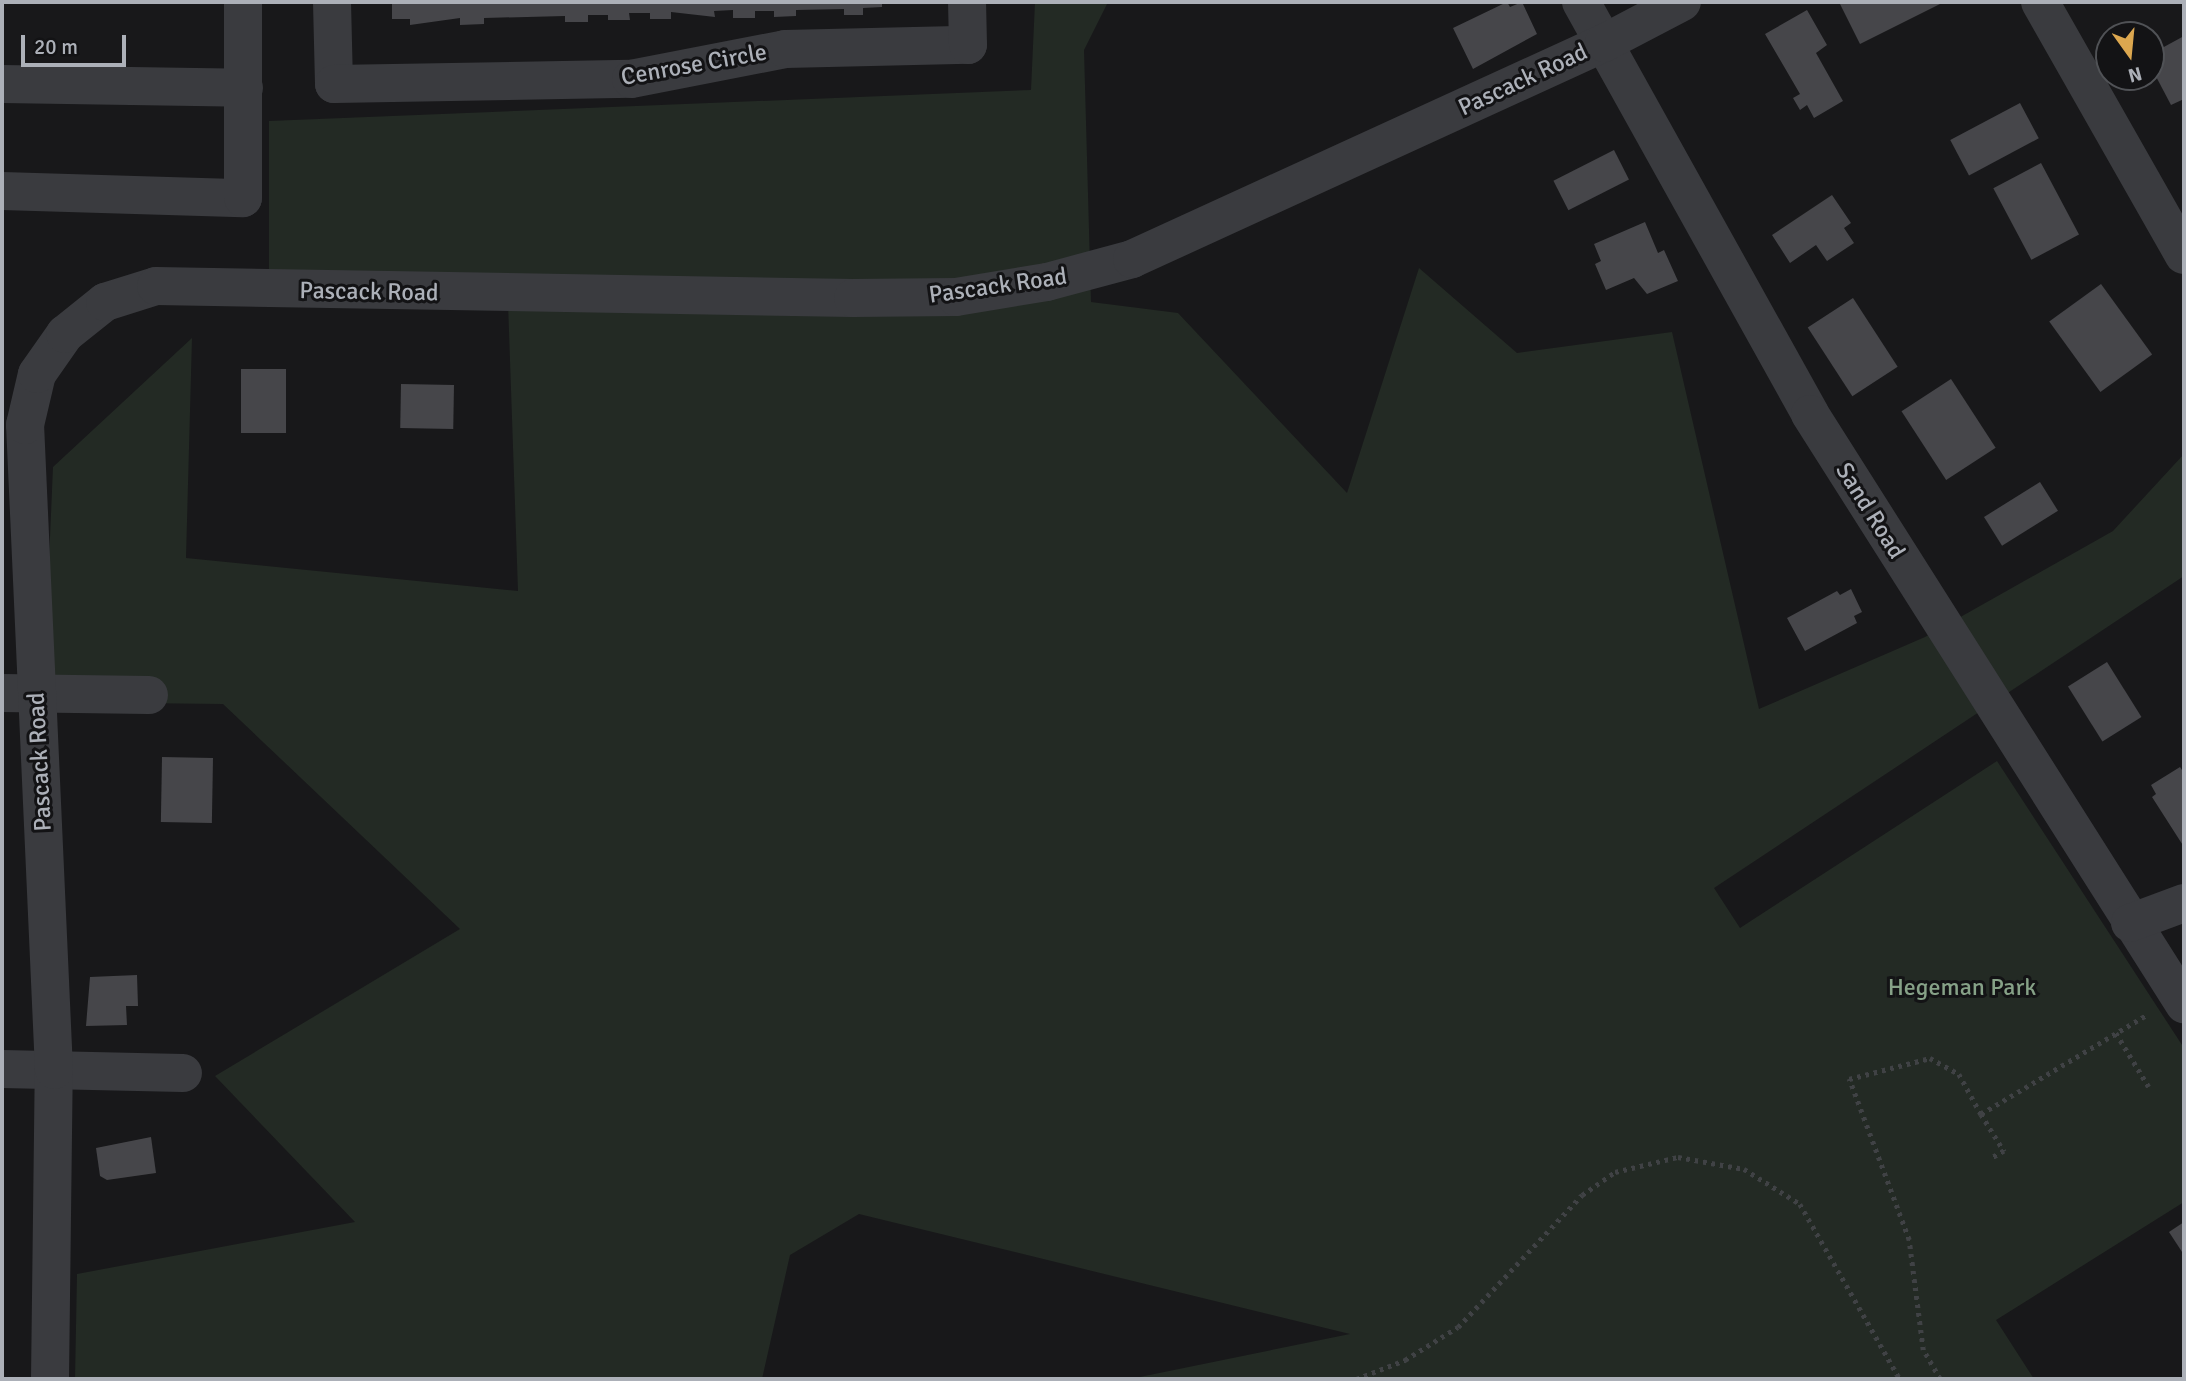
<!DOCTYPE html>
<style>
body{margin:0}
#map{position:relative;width:2186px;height:1381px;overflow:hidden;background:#18181a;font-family:Signika,sans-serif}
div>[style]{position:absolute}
.green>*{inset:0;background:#232a24}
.building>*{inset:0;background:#46464a;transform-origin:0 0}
.path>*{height:4.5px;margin-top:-2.25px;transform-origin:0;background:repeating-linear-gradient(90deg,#404245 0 3.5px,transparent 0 8.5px)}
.minor>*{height:38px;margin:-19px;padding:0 19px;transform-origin:19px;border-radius:19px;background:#3a3b3f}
span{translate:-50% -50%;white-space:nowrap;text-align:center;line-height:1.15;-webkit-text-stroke:6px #131315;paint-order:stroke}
.street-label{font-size:24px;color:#acb0b8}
.park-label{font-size:24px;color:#86a187}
.frame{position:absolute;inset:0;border:4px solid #acb0b8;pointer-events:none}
.north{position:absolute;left:2095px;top:21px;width:70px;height:70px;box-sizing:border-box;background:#131315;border:2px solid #505256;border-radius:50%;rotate:165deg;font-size:19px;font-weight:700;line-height:28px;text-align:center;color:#acb0b8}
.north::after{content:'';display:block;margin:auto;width:24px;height:32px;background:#dca74f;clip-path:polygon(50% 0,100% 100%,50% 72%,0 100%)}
.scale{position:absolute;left:21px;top:35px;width:105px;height:32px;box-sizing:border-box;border:4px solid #acb0b8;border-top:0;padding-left:9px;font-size:21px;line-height:24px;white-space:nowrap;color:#acb0b8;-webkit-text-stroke:5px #131315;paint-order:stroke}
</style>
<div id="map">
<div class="green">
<i style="clip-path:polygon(1035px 2px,1108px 2px,1084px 50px,1091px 302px,1178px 313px,1347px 493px,1419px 268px,1517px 353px,1672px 332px,1759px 709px,1925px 637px,2113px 531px,2184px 454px,2184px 576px,1714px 888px,1740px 928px,1997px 761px,2184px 1048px,2184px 1202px,1996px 1320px,2034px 1379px,1130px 1379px,1350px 1334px,859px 1214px,790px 1255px,762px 1379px,75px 1379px,77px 1274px,355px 1222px,215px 1076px,460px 929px,223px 704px,43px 702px,53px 467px,192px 338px,186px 558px,518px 591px,507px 274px,269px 270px,269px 121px,1031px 90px)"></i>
</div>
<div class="building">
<i style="clip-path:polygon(392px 2px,882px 2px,882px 7px,863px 8px,863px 15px,844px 15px,844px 9px,796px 10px,796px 16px,774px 17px,774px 11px,755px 11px,755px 18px,733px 18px,733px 10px,714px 11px,715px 17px,671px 12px,671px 19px,650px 19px,650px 13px,629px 13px,630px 20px,608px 20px,608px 15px,588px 15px,588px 22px,565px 22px,565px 16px,484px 18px,484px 24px,460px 25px,460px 18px,410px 25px,410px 19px,392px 19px)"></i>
<i style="clip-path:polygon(1507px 2px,1510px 7px,1522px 2px,1537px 34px,1473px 69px,1453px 28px)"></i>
<i style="clip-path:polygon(1839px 2px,1944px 2px,1860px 44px)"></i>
<i style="clip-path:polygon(1807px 10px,1827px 45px,1816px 53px,1843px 101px,1814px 118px,1807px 105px,1800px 110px,1793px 98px,1800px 94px,1765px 34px)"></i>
<i style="clip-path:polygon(2184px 36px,2184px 99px,2171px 105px,2151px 67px,2151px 54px)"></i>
<i style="left:2020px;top:103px;width:40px;height:79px;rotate:62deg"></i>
<i style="left:1614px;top:150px;width:33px;height:68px;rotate:63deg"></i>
<i style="left:2041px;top:163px;width:81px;height:54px;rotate:62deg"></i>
<i style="clip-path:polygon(1832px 195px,1851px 223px,1844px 228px,1854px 243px,1827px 261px,1816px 245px,1790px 263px,1772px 235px)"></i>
<i style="clip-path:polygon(1645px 222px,1658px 253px,1664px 250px,1678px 281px,1647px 294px,1634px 278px,1606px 290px,1595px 264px,1601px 261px,1594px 244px)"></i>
<i style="left:2101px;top:284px;width:87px;height:64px;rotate:54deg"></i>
<i style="left:1853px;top:298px;width:82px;height:54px;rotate:57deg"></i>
<i style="left:241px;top:369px;width:45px;height:64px"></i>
<i style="left:1951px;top:379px;width:82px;height:59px;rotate:57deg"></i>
<i style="left:401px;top:384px;width:53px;height:44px;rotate:1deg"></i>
<i style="left:2040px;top:482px;width:34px;height:66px;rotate:58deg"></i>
<i style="clip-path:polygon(1851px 589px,1862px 612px,1854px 616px,1857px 623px,1805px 651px,1787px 618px,1837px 591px,1840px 595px)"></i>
<i style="left:2107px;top:662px;width:65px;height:46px;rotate:58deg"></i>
<i style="left:213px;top:758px;width:65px;height:51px;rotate:91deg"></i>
<i style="clip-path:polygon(2180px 767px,2184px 773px,2184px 847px,2152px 797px,2156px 794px,2151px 785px)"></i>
<i style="clip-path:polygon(137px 975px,138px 1006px,126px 1006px,127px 1025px,86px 1026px,90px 977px)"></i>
<i style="clip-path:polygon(151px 1137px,156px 1173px,107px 1180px,100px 1176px,96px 1148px)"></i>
<i style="clip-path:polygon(2184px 1222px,2184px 1255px,2169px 1232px)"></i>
</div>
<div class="path">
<i style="left:2116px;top:1033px;width:63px;rotate:58.6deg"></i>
<i style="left:1981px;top:1114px;width:44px;rotate:58.1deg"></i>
<i style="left:2004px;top:1151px;width:16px;rotate:150deg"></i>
<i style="left:1356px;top:1379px;width:53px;rotate:-21.2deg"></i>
<i style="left:1405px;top:1360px;width:62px;rotate:-31.9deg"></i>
<i style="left:1458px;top:1327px;width:181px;rotate:-46.8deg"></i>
<i style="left:1582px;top:1195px;width:40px;rotate:-34.9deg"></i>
<i style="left:1615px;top:1172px;width:65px;rotate:-13.4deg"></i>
<i style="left:1678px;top:1157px;width:67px;rotate:10.3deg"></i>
<i style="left:1744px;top:1169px;width:66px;rotate:32deg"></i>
<i style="left:1800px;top:1204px;width:202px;rotate:60.3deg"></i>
<i style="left:1940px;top:1379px;width:34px;rotate:-120deg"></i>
<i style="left:1923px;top:1350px;width:111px;rotate:-97.3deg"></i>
<i style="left:1909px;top:1240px;width:172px;rotate:-110.4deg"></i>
<i style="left:1849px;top:1079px;width:84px;rotate:-14.5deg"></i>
<i style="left:1930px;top:1058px;width:33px;rotate:29deg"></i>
<i style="left:1959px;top:1074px;width:46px;rotate:61.2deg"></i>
<i style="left:1981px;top:1114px;width:195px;rotate:-30.9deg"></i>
</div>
<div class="minor">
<i style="left:332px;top:2px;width:82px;rotate:88.6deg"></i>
<i style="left:334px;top:84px;width:297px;rotate:-1deg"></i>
<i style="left:631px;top:79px;width:157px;rotate:-11deg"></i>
<i style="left:785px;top:49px;width:183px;rotate:-1.3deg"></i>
<i style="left:968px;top:45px;width:43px;rotate:-91.3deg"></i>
<i style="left:1581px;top:2px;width:471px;rotate:60.9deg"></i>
<i style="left:1810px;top:414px;width:699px;rotate:57.63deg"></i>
<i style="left:2040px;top:2px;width:291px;rotate:60.4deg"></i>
<i style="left:2px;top:84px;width:242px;rotate:0.9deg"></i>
<i style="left:2px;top:191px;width:241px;rotate:1.7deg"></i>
<i style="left:243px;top:198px;width:196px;rotate:-90deg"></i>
<i style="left:2px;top:693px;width:147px;rotate:0.8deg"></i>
<i style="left:2130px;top:923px;width:58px;rotate:-20.3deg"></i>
<i style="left:2px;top:1069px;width:181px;rotate:1.3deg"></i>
<i style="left:50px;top:1379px;width:309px;rotate:-89.3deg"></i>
<i style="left:54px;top:1070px;width:646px;rotate:-92.57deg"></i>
<i style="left:25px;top:425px;width:52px;rotate:-76.8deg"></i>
<i style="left:37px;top:374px;width:49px;rotate:-55deg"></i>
<i style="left:65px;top:334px;width:51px;rotate:-38.7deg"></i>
<i style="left:105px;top:302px;width:53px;rotate:-17.4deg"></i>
<i style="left:156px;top:286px;width:697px;rotate:0.99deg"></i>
<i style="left:853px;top:298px;width:103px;rotate:-0.6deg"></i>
<i style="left:956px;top:297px;width:92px;rotate:-9.4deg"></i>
<i style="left:1047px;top:282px;width:88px;rotate:-15.1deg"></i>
<i style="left:1132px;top:259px;width:519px;rotate:-24.59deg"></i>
<i style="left:1604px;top:43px;width:88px;rotate:-27.7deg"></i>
</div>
<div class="street-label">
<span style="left:694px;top:65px;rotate:-10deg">Cenrose Circle</span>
<span style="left:1523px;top:80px;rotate:-25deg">Pascack Road</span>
<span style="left:998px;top:286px;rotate:-8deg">Pascack Road</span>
<span style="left:369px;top:292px;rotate:1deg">Pascack Road</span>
<span style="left:1870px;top:511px;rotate:58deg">Sand Road</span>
<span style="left:40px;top:762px;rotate:-93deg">Pascack Road</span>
</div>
<div class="park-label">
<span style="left:1962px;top:988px">Hegeman Park</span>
</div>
<div class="frame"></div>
<div class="north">N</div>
<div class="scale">20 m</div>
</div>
